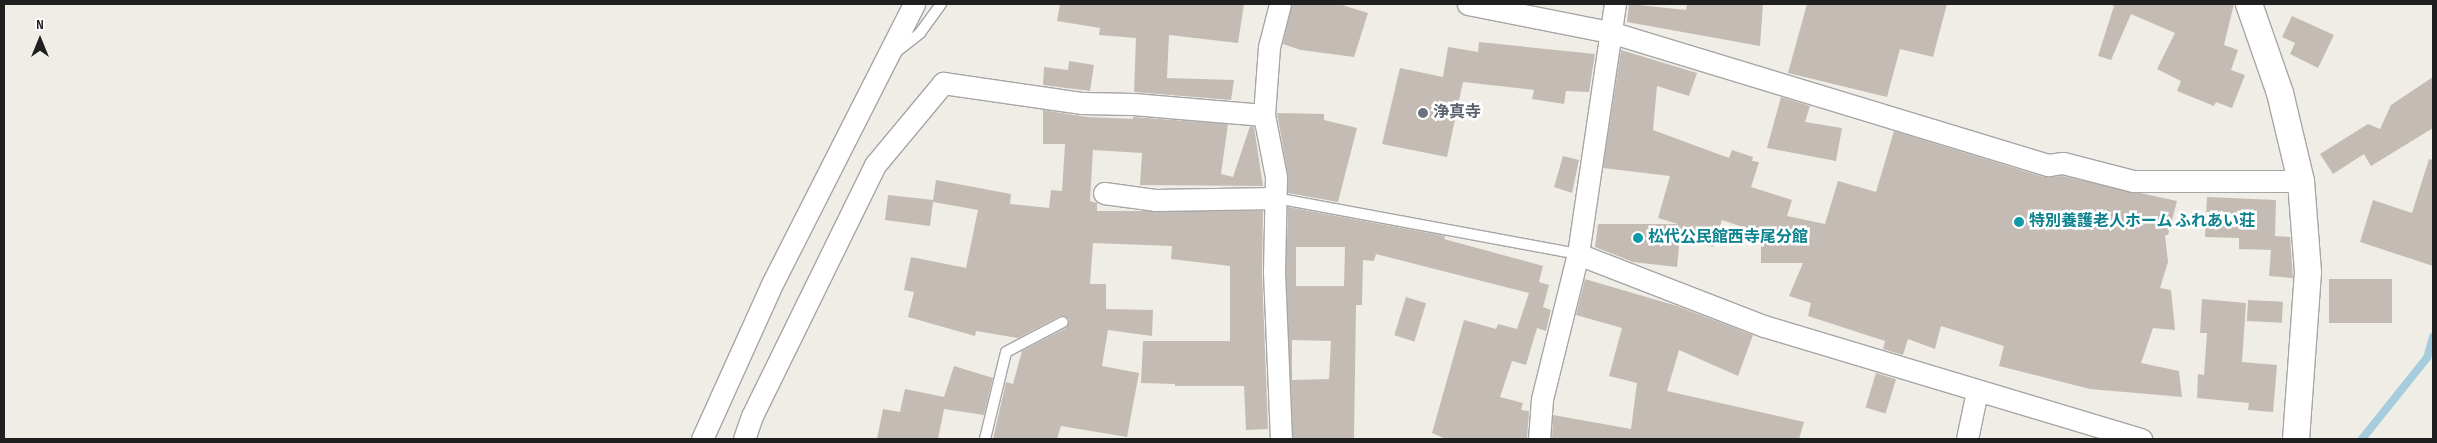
<!DOCTYPE html>
<meta charset="utf-8">
<style>
body{margin:0}
#map{position:relative;width:2437px;height:443px;overflow:hidden;background:#efede5;font-family:"Sofia Sans Condensed","Noto Sans JP",sans-serif}
div>[style]{position:absolute}
.stream>*{height:8px;margin:-4px;padding:0 4px;transform-origin:4px;border-radius:4px;background:#a5cddd}
.building>*{inset:0;background:#c4bcb4;transform-origin:0 0}
.roads{filter:drop-shadow(1px 0 #a6a6a6) drop-shadow(-1px 0 #a6a6a6) drop-shadow(0 1px #a6a6a6) drop-shadow(0 -1px #a6a6a6)}
.service>*{height:10px;margin:-5px;padding:0 5px;transform-origin:5px;border-radius:5px;background:#fff}
.minor>*{height:21px;margin:-10.5px;padding:0 10.5px;transform-origin:10.5px;border-radius:10.5px;background:#fff}
.tertiary>*{height:26px;margin:-13px;padding:0 13px;transform-origin:13px;border-radius:13px;background:#fff}
.dots>*{width:14px;height:14px;translate:-50% -50%;box-sizing:border-box;border:2px solid #fff;border-radius:50%}
span{translate:-50% -50%;white-space:nowrap;text-align:center;line-height:1.15;-webkit-text-stroke:5px #fff;paint-order:stroke}
.worship-label{font-size:16px;color:#5b616d;font-weight:700}
.left{translate:0 -50%;text-align:left}
.culture-label{font-size:16px;color:#0d838f;font-weight:700}
.frame{position:absolute;inset:0;border:5px solid #1f1f1f;pointer-events:none}
.north{position:absolute;left:15px;top:15px;width:50px;height:50px;-webkit-text-stroke:4px #fff;paint-order:stroke;rotate:0deg;font-size:14px;font-weight:700;line-height:20px;text-align:center;color:#1f1f1f}
.north::after{content:'';display:block;margin:auto;width:18px;height:22px;background:#1f1f1f;clip-path:polygon(50% 0,100% 100%,50% 72%,0 100%)}
</style>
<div id="map">
<div class="stream">
<i style="left:2362px;top:439px;width:104px;rotate:-51.3deg"></i>
<i style="left:2427px;top:358px;width:22px;rotate:-74deg"></i>
</div>
<div class="building">
<i style="clip-path:polygon(1060px 4px,1244px 4px,1238px 43px,1169px 35px,1167px 78px,1234px 80px,1231px 100px,1134px 92px,1136px 38px,1099px 35px,1100px 28px,1057px 21px)"></i>
<i style="clip-path:polygon(1292px 4px,1339px 4px,1368px 13px,1354px 57px,1301px 50px,1283px 44px)"></i>
<i style="clip-path:polygon(1629px 4px,1686px 10px,1687px 4px,1763px 4px,1760px 46px,1627px 22px)"></i>
<i style="clip-path:polygon(1807px 4px,1947px 4px,1933px 57px,1900px 49px,1887px 97px,1788px 73px)"></i>
<i style="clip-path:polygon(2109px 4px,2234px 4px,2224px 45px,2238px 50px,2231px 70px,2245px 75px,2232px 108px,2216px 102px,2214px 106px,2177px 91px,2181px 81px,2157px 69px,2175px 33px,2131px 14px,2111px 60px,2098px 56px,2114px 6px)"></i>
<i style="clip-path:polygon(2292px 16px,2334px 35px,2318px 68px,2290px 54px,2295px 43px,2282px 37px)"></i>
<i style="clip-path:polygon(1479px 42px,1595px 54px,1589px 92px,1566px 91px,1564px 104px,1532px 99px,1534px 90px,1463px 82px,1447px 157px,1382px 144px,1400px 68px,1443px 77px,1448px 47px,1478px 52px)"></i>
<i style="clip-path:polygon(1621px 50px,1697px 73px,1689px 96px,1657px 86px,1653px 130px,1729px 158px,1732px 150px,1753px 157px,1752px 161px,1759px 162px,1751px 187px,1792px 200px,1787px 216px,1825px 224px,1838px 181px,1876px 192px,1894px 131px,2044px 177px,2062px 176px,2177px 201px,2168px 235px,2165px 235px,2168px 262px,2160px 288px,2171px 290px,2175px 330px,2153px 328px,2141px 363px,2179px 371px,2182px 397px,2090px 389px,1999px 366px,2004px 346px,1941px 326px,1935px 349px,1908px 339px,1903px 355px,1883px 349px,1885px 341px,1808px 316px,1811px 303px,1789px 296px,1803px 263px,1761px 263px,1761px 233px,1722px 220px,1713px 247px,1680px 237px,1677px 267px,1633px 262px,1595px 247px,1598px 224px,1678px 224px,1658px 218px,1670px 176px,1603px 168px)"></i>
<i style="clip-path:polygon(1069px 61px,1094px 65px,1090px 91px,1043px 85px,1044px 67px,1068px 70px)"></i>
<i style="clip-path:polygon(2433px 77px,2433px 128px,2371px 166px,2364px 154px,2333px 174px,2320px 154px,2368px 124px,2380px 129px,2391px 105px)"></i>
<i style="clip-path:polygon(1781px 97px,1810px 106px,1805px 122px,1842px 128px,1836px 161px,1767px 148px)"></i>
<i style="clip-path:polygon(1043px 110px,1087px 117px,1133px 119px,1133px 117px,1228px 124px,1221px 174px,1233px 177px,1250px 126px,1254px 127px,1263px 186px,1140px 185px,1142px 153px,1093px 150px,1090px 201px,1097px 203px,1097px 211px,1263px 211px,1262px 273px,1268px 429px,1246px 430px,1244px 386px,1175px 386px,1175px 384px,1141px 383px,1143px 341px,1230px 341px,1230px 266px,1171px 259px,1172px 246px,1093px 243px,1090px 284px,1106px 284px,1106px 309px,1153px 310px,1152px 336px,1108px 330px,1102px 366px,1139px 373px,1127px 437px,1061px 426px,1057px 439px,993px 439px,1006px 382px,1013px 384px,1022px 351px,1066px 328px,1069px 319px,1060px 316px,1018px 338px,976px 331px,975px 336px,908px 317px,914px 292px,904px 290px,911px 257px,966px 268px,978px 210px,933px 202px,930px 226px,885px 220px,888px 195px,933px 200px,936px 180px,1011px 194px,1010px 204px,1049px 208px,1051px 190px,1062px 191px,1065px 144px,1043px 144px)"></i>
<i style="clip-path:polygon(1277px 113px,1324px 114px,1324px 120px,1357px 128px,1338px 202px,1288px 193px,1288px 175px)"></i>
<i style="clip-path:polygon(1563px 156px,1579px 160px,1572px 193px,1554px 187px)"></i>
<i style="clip-path:polygon(2429px 159px,2433px 160px,2433px 266px,2360px 242px,2373px 200px,2412px 213px)"></i>
<i style="clip-path:polygon(2207px 197px,2276px 200px,2275px 236px,2290px 237px,2293px 278px,2269px 276px,2271px 250px,2239px 249px,2239px 238px,2205px 237px)"></i>
<i style="clip-path:polygon(evenodd,1288px 207px,1445px 236px,1444px 239px,1543px 266px,1539px 282px,1549px 285px,1543px 307px,1551px 310px,1546px 331px,1537px 328px,1526px 365px,1512px 361px,1500px 397px,1523px 403px,1521px 410px,1529px 411px,1527px 439px,1446px 439px,1432px 433px,1464px 320px,1496px 329px,1498px 324px,1517px 329px,1529px 293px,1376px 254px,1374px 261px,1363px 260px,1362px 305px,1356px 305px,1354px 439px,1293px 439px,1286px 272px,1288px 207px,1296px 247px,1345px 247px,1344px 286px,1296px 286px,1296px 247px,1288px 207px,1292px 340px,1331px 341px,1329px 379px,1292px 380px,1292px 340px)"></i>
<i style="clip-path:polygon(1585px 279px,1677px 306px,1753px 335px,1738px 376px,1679px 350px,1667px 391px,1804px 422px,1799px 439px,1552px 439px,1553px 415px,1631px 429px,1637px 383px,1609px 376px,1622px 328px,1576px 315px)"></i>
<i style="left:2329px;top:279px;width:63px;height:44px"></i>
<i style="left:1406px;top:297px;width:21px;height:40px;rotate:17deg"></i>
<i style="clip-path:polygon(2202px 299px,2246px 303px,2242px 362px,2277px 365px,2273px 412px,2248px 410px,2249px 403px,2197px 398px,2198px 374px,2204px 375px,2207px 333px,2200px 333px)"></i>
<i style="left:2248px;top:300px;width:35px;height:21px;rotate:3deg"></i>
<i style="clip-path:polygon(954px 366px,993px 378px,984px 415px,944px 409px,938px 439px,877px 439px,883px 409px,900px 412px,905px 389px,944px 397px)"></i>
<i style="left:1876px;top:373px;width:21px;height:36px;rotate:17deg"></i>
</div>
<div class="roads">
<div class="service">
<i style="left:896px;top:52px;width:31px;rotate:-38deg"></i>
<i style="left:920px;top:33px;width:36px;rotate:-54deg"></i>
<i style="left:1276px;top:198px;width:307px;rotate:10.5deg"></i>
<i style="left:985px;top:439px;width:89px;rotate:-76.4deg"></i>
<i style="left:1006px;top:352px;width:64px;rotate:-27.8deg"></i>
</div>
<div class="minor">
<i style="left:1280px;top:4px;width:44px;rotate:104.3deg"></i>
<i style="left:1269px;top:47px;width:68px;rotate:94.2deg"></i>
<i style="left:1264px;top:115px;width:63px;rotate:79deg"></i>
<i style="left:1276px;top:177px;width:95px;rotate:91.2deg"></i>
<i style="left:1274px;top:272px;width:167px;rotate:87.6deg"></i>
<i style="left:1468px;top:4px;width:145px;rotate:11.2deg"></i>
<i style="left:1610px;top:32px;width:458px;rotate:16.9deg"></i>
<i style="left:2048px;top:165px;width:15px;rotate:-8deg"></i>
<i style="left:2063px;top:163px;width:72px;rotate:14.4deg"></i>
<i style="left:2133px;top:181px;width:168px"></i>
<i style="left:1104px;top:193px;width:51px;rotate:7.8deg"></i>
<i style="left:1155px;top:200px;width:121px;rotate:-0.9deg"></i>
<i style="left:1578px;top:254px;width:199px;rotate:21.2deg"></i>
<i style="left:1764px;top:326px;width:394px;rotate:16.7deg"></i>
<i style="left:702px;top:439px;width:172px;rotate:-65.7deg"></i>
<i style="left:773px;top:282px;width:312px;rotate:-63.1deg"></i>
<i style="left:744px;top:439px;width:24px;rotate:-71deg"></i>
<i style="left:752px;top:416px;width:280px;rotate:-63.9deg"></i>
<i style="left:875px;top:165px;width:107px;rotate:-50.3deg"></i>
<i style="left:943px;top:83px;width:139px;rotate:8.2deg"></i>
<i style="left:1081px;top:103px;width:52px;rotate:1.1deg"></i>
<i style="left:1133px;top:104px;width:131px;rotate:4.8deg"></i>
<i style="left:1539px;top:439px;width:40px;rotate:-85.7deg"></i>
<i style="left:1542px;top:399px;width:149px;rotate:-76.1deg"></i>
<i style="left:1578px;top:254px;width:253px;rotate:-81.6deg"></i>
<i style="left:1967px;top:439px;width:49px;rotate:-78.2deg"></i>
</div>
<div class="tertiary">
<i style="left:2249px;top:4px;width:94px;rotate:70.8deg"></i>
<i style="left:2280px;top:93px;width:90px;rotate:76.6deg"></i>
<i style="left:2301px;top:181px;width:91px;rotate:85.6deg"></i>
<i style="left:2308px;top:272px;width:167px;rotate:94.1deg"></i>
</div>
</div>
<div class="dots">
<i style="left:1423px;top:113px;background:#6b7280"></i>
<i style="left:2019px;top:222px;background:#0f9aa8"></i>
<i style="left:1638px;top:238px;background:#0f9aa8"></i>
</div>
<div class="worship-label">
<span class="left" style="left:1433px;top:113px">浄真寺</span>
</div>
<div class="culture-label">
<span class="left" style="left:2029px;top:222px">特別養護老人ホーム ふれあい荘</span>
<span class="left" style="left:1648px;top:238px">松代公民館西寺尾分館</span>
</div>
<div class="frame"></div>
<div class="north">N</div>
</div>
